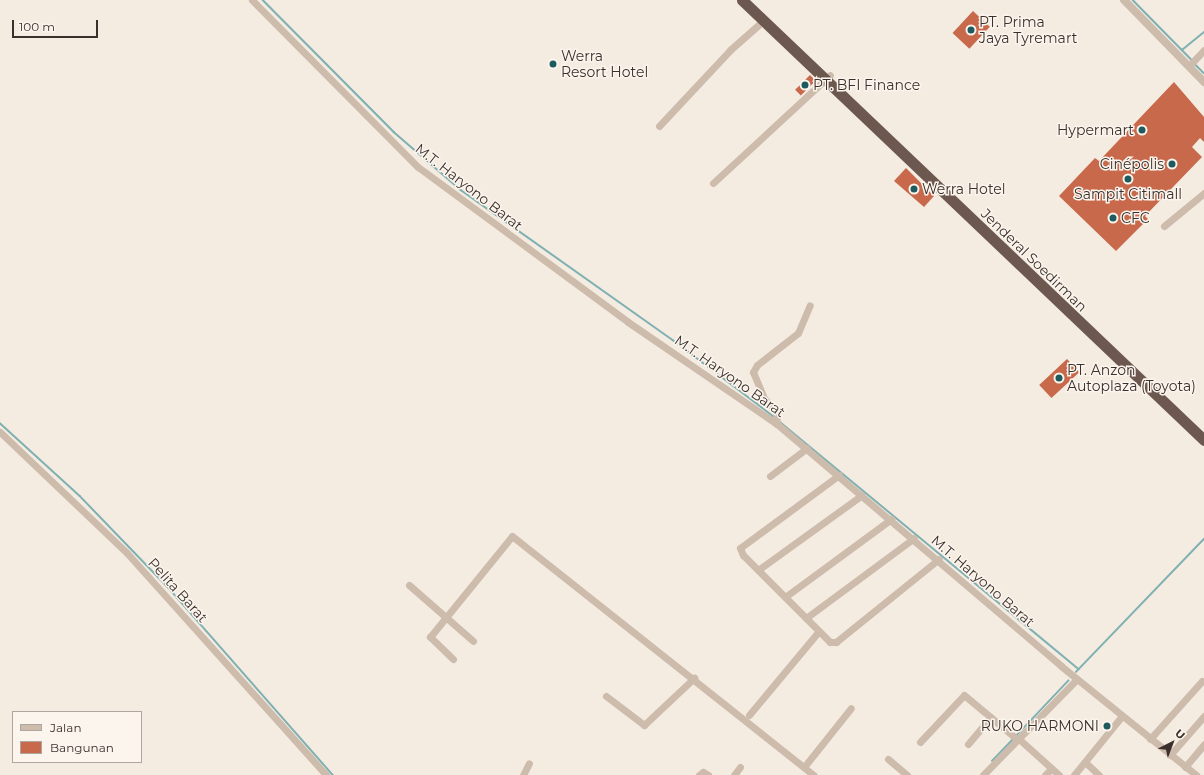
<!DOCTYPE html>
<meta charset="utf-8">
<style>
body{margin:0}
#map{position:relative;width:1204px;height:775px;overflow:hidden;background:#f4ebe1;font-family:Montserrat,sans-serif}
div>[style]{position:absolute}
.stream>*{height:1.5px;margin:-0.75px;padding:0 0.75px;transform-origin:0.75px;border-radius:0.75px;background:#7fb0b2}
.building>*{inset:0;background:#c8694b;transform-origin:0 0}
.minor>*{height:7px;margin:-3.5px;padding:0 3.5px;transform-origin:3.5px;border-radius:3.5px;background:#cdbbac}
.tertiary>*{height:8px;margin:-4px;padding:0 4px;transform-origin:4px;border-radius:4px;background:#cdbbac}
.trunk>*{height:11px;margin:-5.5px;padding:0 5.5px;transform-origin:5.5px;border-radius:5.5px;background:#6c584f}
.dots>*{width:11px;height:11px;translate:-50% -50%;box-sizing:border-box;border:2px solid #fbf5ee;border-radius:50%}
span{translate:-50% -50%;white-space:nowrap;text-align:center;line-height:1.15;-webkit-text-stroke:3px #fbf5ee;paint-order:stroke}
.poi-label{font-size:14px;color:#3b302b}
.left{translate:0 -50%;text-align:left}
.right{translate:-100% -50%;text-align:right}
.street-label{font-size:14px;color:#3b302b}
.legend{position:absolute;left:12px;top:711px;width:130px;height:52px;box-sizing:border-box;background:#fbf5ee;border:1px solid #aea6a0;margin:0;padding:5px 7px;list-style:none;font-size:12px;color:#3b302b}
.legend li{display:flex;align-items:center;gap:8px;height:20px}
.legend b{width:20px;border:1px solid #aea6a0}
.north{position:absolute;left:1152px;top:723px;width:40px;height:40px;-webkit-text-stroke:3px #fbf5ee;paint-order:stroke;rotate:42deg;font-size:11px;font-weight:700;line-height:16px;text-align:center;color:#3b302b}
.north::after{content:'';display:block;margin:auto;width:14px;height:18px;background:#3b302b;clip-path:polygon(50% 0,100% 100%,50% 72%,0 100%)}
.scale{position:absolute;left:12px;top:20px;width:86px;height:18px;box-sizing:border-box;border:2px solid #3b302b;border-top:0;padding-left:5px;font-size:12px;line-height:14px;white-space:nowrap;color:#3b302b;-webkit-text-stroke:3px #fbf5ee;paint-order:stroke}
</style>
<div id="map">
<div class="stream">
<i style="left:263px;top:0;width:186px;rotate:45.2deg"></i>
<i style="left:394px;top:132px;width:89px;rotate:40.9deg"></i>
<i style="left:461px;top:190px;width:260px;rotate:35.3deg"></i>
<i style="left:673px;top:340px;width:126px;rotate:37.2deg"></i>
<i style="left:1133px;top:0;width:84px;rotate:45.5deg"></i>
<i style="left:1182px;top:50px;width:28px;rotate:-39deg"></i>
<i style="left:1194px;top:63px;width:14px;rotate:45deg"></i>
<i style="left:779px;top:421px;width:389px;rotate:39.6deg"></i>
<i style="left:0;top:423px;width:108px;rotate:42.4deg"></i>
<i style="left:80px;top:496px;width:125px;rotate:46deg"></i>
<i style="left:167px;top:586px;width:252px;rotate:48.7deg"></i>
<i style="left:1076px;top:672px;width:185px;rotate:-46.1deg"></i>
<i style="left:1016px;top:736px;width:76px;rotate:-46.6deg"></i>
<i style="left:992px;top:761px;width:30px;rotate:-46deg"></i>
</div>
<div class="building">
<i style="left:973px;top:11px;width:23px;height:30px;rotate:43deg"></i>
<i style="left:810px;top:75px;width:8px;height:21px;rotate:45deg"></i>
<i style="clip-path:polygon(1174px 82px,1204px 117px,1204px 142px,1200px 138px,1192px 147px,1202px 157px,1145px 216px,1148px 219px,1116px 251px,1059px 196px,1095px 158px,1099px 161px)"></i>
<i style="clip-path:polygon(906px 168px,934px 196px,924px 207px,894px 181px)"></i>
<i style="left:1067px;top:359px;width:18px;height:38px;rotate:47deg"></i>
</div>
<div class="minor">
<i style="left:252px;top:0;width:235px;rotate:45.2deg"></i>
<i style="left:418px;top:167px;width:261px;rotate:36.4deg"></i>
<i style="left:628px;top:322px;width:181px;rotate:34.4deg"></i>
<i style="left:777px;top:424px;width:373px;rotate:40.4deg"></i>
<i style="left:1061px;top:666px;width:174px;rotate:38.9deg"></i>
<i style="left:1189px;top:66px;width:22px;rotate:-47deg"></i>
<i style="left:659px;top:126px;width:104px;rotate:-46.9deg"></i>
<i style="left:730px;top:50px;width:45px;rotate:-41.4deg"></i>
<i style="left:713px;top:183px;width:159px;rotate:-42.7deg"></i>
<i style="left:1164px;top:226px;width:52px;rotate:-39.5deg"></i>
<i style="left:777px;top:424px;width:13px;rotate:-94deg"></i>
<i style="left:776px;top:411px;width:18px;rotate:-133deg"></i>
<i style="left:764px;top:398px;width:28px;rotate:-113deg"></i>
<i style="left:753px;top:372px;width:8px;rotate:-60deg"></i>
<i style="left:757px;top:365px;width:52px;rotate:-38deg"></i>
<i style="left:798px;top:333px;width:30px;rotate:-67deg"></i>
<i style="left:0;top:432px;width:175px;rotate:43.6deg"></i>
<i style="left:127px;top:553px;width:298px;rotate:48.1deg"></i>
<i style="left:839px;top:475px;width:123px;rotate:143.6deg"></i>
<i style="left:740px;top:548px;width:8px;rotate:67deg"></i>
<i style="left:743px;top:555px;width:123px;rotate:45deg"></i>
<i style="left:830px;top:642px;width:6px"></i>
<i style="left:836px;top:642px;width:132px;rotate:-38.9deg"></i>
<i style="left:770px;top:476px;width:46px;rotate:-37.1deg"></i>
<i style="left:758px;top:570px;width:128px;rotate:-35.8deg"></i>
<i style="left:409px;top:585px;width:85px;rotate:41.2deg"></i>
<i style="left:785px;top:597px;width:132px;rotate:-36.3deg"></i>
<i style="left:806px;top:618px;width:134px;rotate:-36.5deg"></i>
<i style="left:453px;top:659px;width:32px;rotate:-136deg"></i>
<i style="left:430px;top:637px;width:130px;rotate:-50.9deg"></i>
<i style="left:512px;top:536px;width:385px;rotate:38.4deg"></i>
<i style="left:606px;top:696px;width:48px;rotate:37.3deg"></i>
<i style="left:644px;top:725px;width:69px;rotate:-43.2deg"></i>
<i style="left:749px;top:715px;width:109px;rotate:-50.2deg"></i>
<i style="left:1019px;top:739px;width:54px;rotate:42deg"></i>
<i style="left:1150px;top:739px;width:78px;rotate:-48.1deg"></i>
<i style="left:920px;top:742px;width:64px;rotate:-46.9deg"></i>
<i style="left:964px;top:695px;width:70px;rotate:39.8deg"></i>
<i style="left:968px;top:744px;width:35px;rotate:-50deg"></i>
<i style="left:1170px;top:755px;width:52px;rotate:-48.9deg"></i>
<i style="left:888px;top:759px;width:25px;rotate:40deg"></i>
<i style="left:1085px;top:762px;width:19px;rotate:43deg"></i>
<i style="left:804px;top:767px;width:75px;rotate:-51.5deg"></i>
<i style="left:1185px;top:767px;width:30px;rotate:-50deg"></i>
<i style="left:523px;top:775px;width:13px;rotate:-63deg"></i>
<i style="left:699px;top:775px;width:5px;rotate:-37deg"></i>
<i style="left:703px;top:772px;width:6px;rotate:31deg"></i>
<i style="left:734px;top:775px;width:10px;rotate:-53deg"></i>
<i style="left:983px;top:775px;width:134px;rotate:-45.6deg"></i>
<i style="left:1045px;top:775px;width:8px;rotate:-45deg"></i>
<i style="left:1074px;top:775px;width:76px;rotate:-50.9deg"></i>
</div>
<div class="tertiary">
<i style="left:1124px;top:0;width:115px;rotate:45.7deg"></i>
</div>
<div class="trunk">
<i style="left:742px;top:0;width:638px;rotate:43.6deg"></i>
</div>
<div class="dots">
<i style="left:971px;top:30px;background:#1f5a5e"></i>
<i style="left:553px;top:64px;background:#1f5a5e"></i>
<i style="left:805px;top:85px;background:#1f5a5e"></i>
<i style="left:1142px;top:130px;background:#1f5a5e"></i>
<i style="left:1172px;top:164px;background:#1f5a5e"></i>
<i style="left:1128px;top:179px;background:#1f5a5e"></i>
<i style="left:914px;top:189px;background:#1f5a5e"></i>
<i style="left:1113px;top:218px;background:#1f5a5e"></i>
<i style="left:1059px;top:378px;background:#1f5a5e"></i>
<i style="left:1107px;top:726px;background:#1f5a5e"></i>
</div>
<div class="poi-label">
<span class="left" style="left:979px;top:30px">PT. Prima<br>Jaya Tyremart</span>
<span class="left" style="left:561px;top:64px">Werra<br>Resort Hotel</span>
<span class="left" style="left:813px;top:85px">PT. BFI Finance</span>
<span class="right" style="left:1134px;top:130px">Hypermart</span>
<span class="right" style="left:1164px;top:164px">Cinépolis</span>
<span class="left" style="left:922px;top:189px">Werra Hotel</span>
<span style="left:1128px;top:194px">Sampit Citimall</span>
<span class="left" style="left:1121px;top:218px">CFC</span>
<span class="left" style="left:1067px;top:378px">PT. Anzon<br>Autoplaza (Toyota)</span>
<span class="right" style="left:1099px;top:726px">RUKO HARMONI</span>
</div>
<div class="street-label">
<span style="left:469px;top:187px;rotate:38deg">M.T. Haryono Barat</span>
<span style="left:1034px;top:260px;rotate:44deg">Jenderal Soedirman</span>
<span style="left:730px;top:376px;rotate:35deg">M.T. Haryono Barat</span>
<span style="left:983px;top:581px;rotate:41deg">M.T. Haryono Barat</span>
<span style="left:178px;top:590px;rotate:48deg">Pelita Barat</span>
</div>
<ul class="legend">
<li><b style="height:5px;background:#cdbbac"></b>Jalan</li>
<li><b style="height:11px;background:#c8694b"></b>Bangunan</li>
</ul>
<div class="north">U</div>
<div class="scale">100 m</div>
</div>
